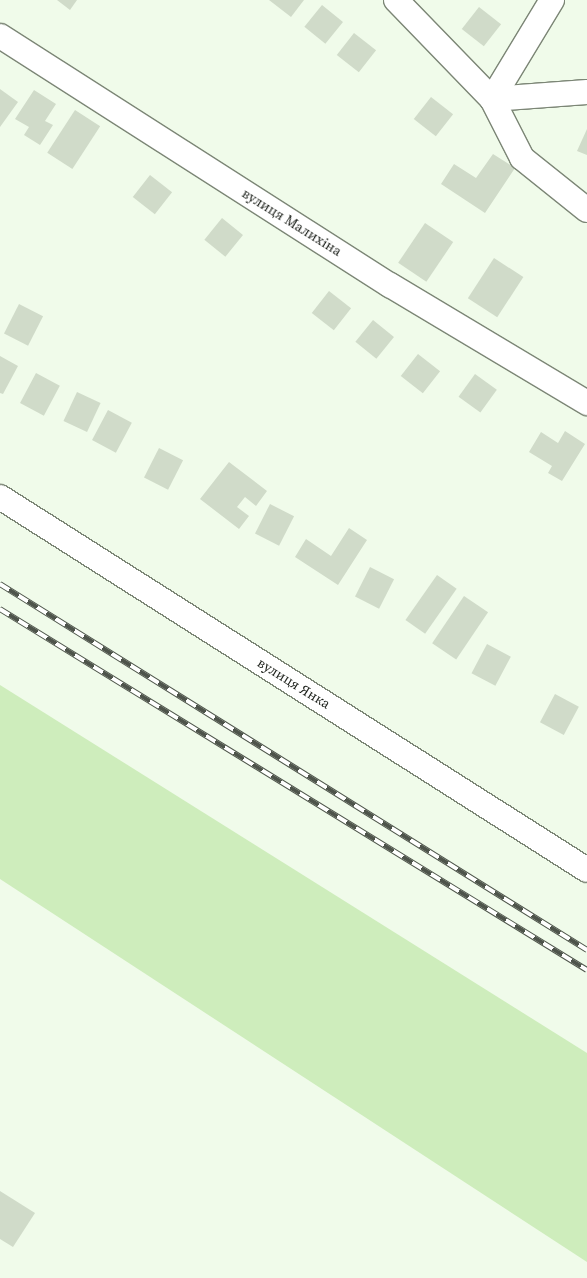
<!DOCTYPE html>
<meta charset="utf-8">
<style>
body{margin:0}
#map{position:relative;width:587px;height:1278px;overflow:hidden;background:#f0fbea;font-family:"Source Serif 4",serif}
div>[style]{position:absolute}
.green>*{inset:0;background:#ceedbc}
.building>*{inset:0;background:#d0dbc9;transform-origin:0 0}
.roads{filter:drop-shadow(1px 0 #7c8676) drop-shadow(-1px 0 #7c8676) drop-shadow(0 1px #7c8676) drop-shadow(0 -1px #7c8676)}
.minor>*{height:24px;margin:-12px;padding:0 12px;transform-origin:12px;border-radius:12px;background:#fff}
.rail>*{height:5.5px;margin-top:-2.75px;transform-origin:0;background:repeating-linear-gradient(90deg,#fff 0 11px,#4e544b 0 22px);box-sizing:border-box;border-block:1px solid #4e544b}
span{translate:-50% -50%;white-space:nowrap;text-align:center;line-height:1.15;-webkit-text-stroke:4px #fff;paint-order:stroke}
.street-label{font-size:14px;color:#1b1f19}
</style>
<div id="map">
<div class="green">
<i style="clip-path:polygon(0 685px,587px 1053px,587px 1262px,0 879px)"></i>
</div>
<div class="building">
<i style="clip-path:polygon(57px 0,77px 0,70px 10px)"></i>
<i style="clip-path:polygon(269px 0,304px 0,291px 17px)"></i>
<i style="left:322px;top:5px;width:27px;height:28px;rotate:39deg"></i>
<i style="left:479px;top:7px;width:28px;height:28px;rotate:38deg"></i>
<i style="left:354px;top:33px;width:28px;height:28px;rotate:38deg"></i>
<i style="clip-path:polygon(0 89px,18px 102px,0 127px)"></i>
<i style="clip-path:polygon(34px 90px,56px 104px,45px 121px,53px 125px,40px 145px,24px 135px,29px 127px,15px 119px)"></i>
<i style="left:431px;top:97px;width:28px;height:28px;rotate:38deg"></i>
<i style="left:75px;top:110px;width:30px;height:51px;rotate:33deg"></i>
<i style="clip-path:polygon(587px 129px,587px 155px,577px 151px)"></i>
<i style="clip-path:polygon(493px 154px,515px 168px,485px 213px,441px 184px,454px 164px,476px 178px)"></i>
<i style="left:150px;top:175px;width:28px;height:28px;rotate:38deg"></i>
<i style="left:222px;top:218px;width:27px;height:28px;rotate:39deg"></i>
<i style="left:425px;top:223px;width:34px;height:48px;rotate:34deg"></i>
<i style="left:494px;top:258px;width:35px;height:48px;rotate:33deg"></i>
<i style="left:329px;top:291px;width:28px;height:28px;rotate:38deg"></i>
<i style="left:19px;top:304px;width:27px;height:33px;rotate:27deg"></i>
<i style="left:373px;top:320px;width:27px;height:28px;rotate:39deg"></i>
<i style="left:418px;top:354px;width:28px;height:28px;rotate:38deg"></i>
<i style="clip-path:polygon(0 356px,18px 366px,3px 394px,0 393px)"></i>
<i style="left:36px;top:373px;width:27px;height:34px;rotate:28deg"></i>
<i style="left:475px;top:374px;width:27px;height:28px;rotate:36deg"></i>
<i style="left:77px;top:392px;width:26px;height:32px;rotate:25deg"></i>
<i style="left:108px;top:410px;width:27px;height:34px;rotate:28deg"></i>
<i style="clip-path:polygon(565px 431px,585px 444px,562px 481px,548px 473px,552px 466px,529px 452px,541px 432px,558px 443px)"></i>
<i style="left:159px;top:448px;width:27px;height:33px;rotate:27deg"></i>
<i style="clip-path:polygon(229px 462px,267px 491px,256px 506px,245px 497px,237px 507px,249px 516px,239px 529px,200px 499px)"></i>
<i style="left:270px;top:504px;width:27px;height:33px;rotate:27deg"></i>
<i style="clip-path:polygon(349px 528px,367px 540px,338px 585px,295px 557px,306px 539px,331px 556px)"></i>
<i style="left:370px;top:567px;width:27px;height:33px;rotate:27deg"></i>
<i style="left:437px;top:575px;width:24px;height:55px;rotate:35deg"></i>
<i style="left:464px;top:596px;width:29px;height:57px;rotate:34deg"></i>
<i style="left:487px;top:644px;width:27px;height:33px;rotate:28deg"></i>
<i style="left:555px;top:694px;width:27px;height:32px;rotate:28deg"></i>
<i style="clip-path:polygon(0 1191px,35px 1213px,13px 1247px,0 1239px)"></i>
</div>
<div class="roads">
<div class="minor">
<i style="left:396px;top:0;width:138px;rotate:45.9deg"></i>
<i style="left:492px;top:99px;width:95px;rotate:-4.2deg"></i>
<i style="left:552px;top:0;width:116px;rotate:121.2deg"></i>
<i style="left:492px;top:99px;width:66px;rotate:63deg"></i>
<i style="left:522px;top:158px;width:83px;rotate:38.7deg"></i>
<i style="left:0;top:36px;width:463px;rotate:32.6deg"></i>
<i style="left:390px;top:285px;width:230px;rotate:30.9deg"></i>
<i style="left:0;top:497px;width:695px;rotate:32.43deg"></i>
</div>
</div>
<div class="rail">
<i style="left:0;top:584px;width:692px;rotate:31.94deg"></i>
<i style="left:0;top:609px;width:689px;rotate:31.59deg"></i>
</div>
<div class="street-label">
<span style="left:292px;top:222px;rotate:32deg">вулиця Малихіна</span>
<span style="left:294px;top:683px;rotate:32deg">вулиця Янка</span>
</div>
</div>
